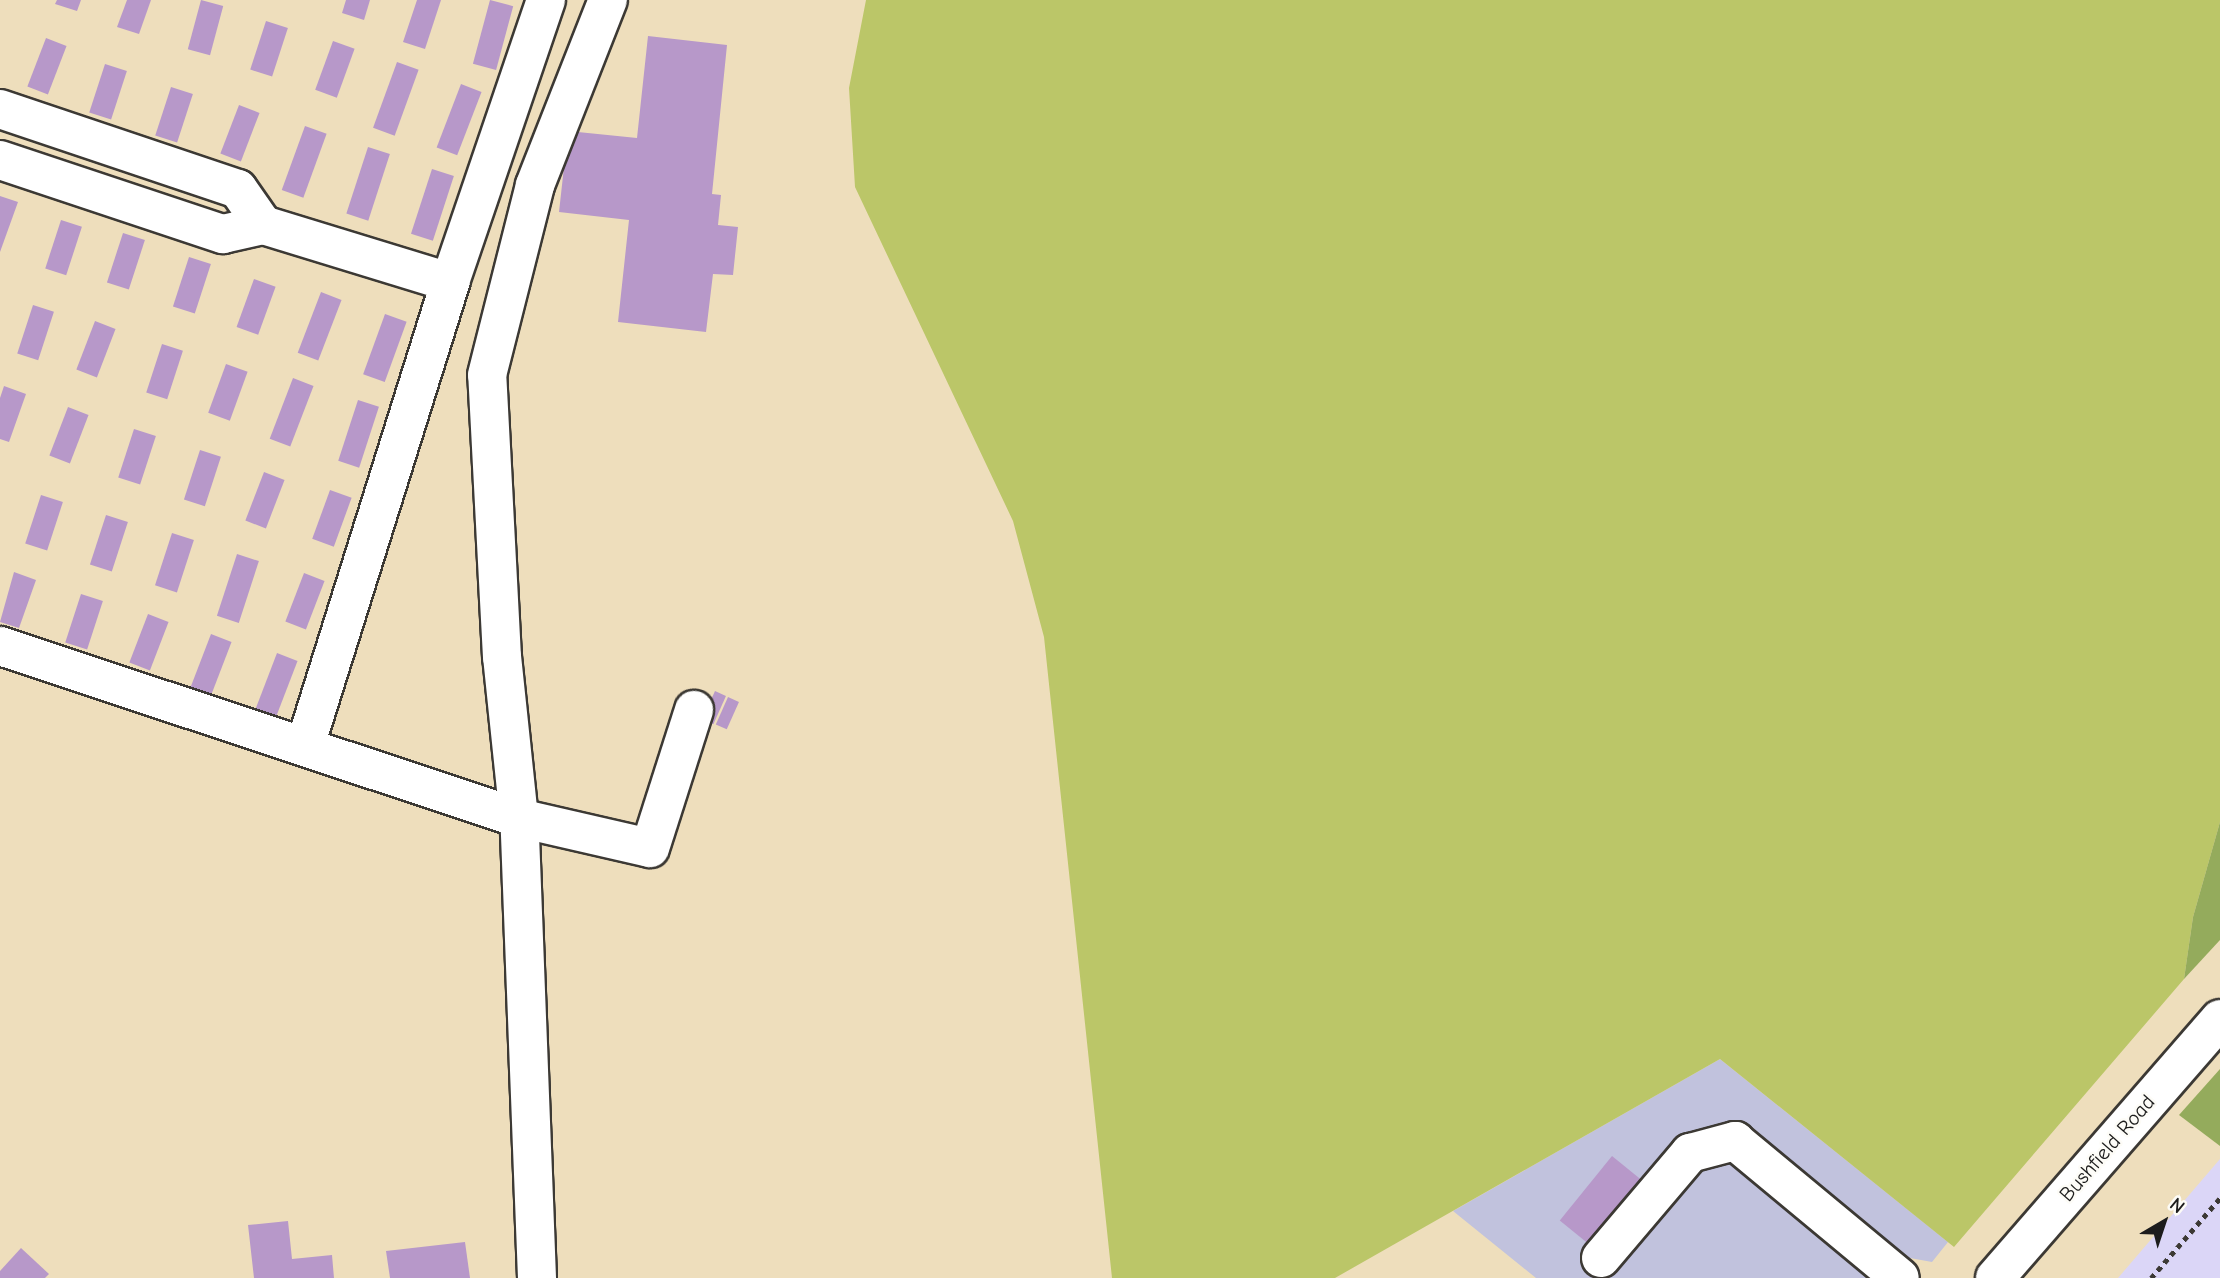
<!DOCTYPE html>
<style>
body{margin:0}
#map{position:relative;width:2220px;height:1278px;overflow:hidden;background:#eedebc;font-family:"Comic Neue",sans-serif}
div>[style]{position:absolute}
.built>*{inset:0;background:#dbd6f7}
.industrial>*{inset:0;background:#c1c2dd}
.green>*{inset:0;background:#bbc668}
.forest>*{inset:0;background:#94ab5c}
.building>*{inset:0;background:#b798c9;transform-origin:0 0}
.path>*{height:4.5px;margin-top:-2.25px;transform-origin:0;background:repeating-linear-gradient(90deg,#3c3934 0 5px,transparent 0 10px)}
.roads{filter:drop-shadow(2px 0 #3c3934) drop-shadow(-2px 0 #3c3934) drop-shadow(0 2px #3c3934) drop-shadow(0 -2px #3c3934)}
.minor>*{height:38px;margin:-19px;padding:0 19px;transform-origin:19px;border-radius:19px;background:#fff}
.major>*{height:38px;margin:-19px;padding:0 19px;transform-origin:19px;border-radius:19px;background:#fff}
span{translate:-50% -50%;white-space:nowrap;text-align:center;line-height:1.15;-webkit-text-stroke:5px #fdfcf7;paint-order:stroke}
.street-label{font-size:21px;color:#1c1c1c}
.north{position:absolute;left:2129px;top:1187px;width:70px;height:70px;-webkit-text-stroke:5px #fdfcf7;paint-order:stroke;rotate:39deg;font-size:19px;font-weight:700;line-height:28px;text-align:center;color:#1c1c1c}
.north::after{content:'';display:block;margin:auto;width:24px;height:32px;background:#1c1c1c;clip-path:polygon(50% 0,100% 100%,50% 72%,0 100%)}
</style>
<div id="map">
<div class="built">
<i style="clip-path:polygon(2220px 1159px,2220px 1278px,2118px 1278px)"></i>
</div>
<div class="industrial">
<i style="clip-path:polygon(1720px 1059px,1948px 1242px,1932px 1262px,1899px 1256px,1881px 1278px,1536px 1278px,1453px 1211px)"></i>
</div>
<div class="green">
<i style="clip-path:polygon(866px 0,2220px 0,2220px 822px,2193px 917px,2184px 979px,1954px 1247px,1720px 1059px,1335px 1278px,1112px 1278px,1044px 637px,1013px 521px,855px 187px,849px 88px)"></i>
</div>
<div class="forest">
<i style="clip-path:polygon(2220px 822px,2220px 940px,2184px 979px,2193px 917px)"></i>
<i style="clip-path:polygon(2220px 1069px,2220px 1146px,2179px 1115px)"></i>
</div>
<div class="building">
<i style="clip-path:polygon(57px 0,81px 0,77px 11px,55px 4px)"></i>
<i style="clip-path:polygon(127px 0,151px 0,139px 34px,117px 27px)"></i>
<i style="left:201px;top:0;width:23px;height:51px;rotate:15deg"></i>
<i style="clip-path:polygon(346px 0,370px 0,364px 20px,342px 13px)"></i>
<i style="clip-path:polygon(417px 0,441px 0,425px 49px,403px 42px)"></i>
<i style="left:490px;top:0;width:24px;height:66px;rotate:15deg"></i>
<i style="left:266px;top:21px;width:23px;height:51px;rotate:18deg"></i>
<i style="clip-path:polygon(648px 36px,727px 45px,712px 194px,721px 195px,718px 225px,738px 227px,733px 275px,713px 274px,706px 332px,618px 322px,629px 220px,559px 212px,568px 131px,637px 138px)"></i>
<i style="left:46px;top:38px;width:22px;height:52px;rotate:21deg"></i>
<i style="left:333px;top:41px;width:23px;height:52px;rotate:20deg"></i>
<i style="left:397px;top:62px;width:23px;height:70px;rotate:20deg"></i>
<i style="left:105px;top:64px;width:23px;height:51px;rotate:18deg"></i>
<i style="left:461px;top:84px;width:22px;height:68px;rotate:21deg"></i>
<i style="left:171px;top:87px;width:23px;height:51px;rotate:18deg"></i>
<i style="left:239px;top:105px;width:22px;height:52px;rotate:21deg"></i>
<i style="left:305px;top:126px;width:23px;height:68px;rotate:20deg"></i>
<i style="left:368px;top:147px;width:23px;height:70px;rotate:18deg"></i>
<i style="left:432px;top:169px;width:23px;height:68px;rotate:18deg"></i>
<i style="clip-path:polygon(0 196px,18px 202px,0 252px)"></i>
<i style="left:61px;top:220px;width:22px;height:51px;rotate:18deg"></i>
<i style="left:123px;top:233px;width:23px;height:52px;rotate:18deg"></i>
<i style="left:189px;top:257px;width:23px;height:52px;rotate:18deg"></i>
<i style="left:254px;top:279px;width:23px;height:51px;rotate:20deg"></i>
<i style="left:321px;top:292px;width:22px;height:65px;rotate:21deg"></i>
<i style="left:33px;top:305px;width:22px;height:51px;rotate:18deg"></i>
<i style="left:385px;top:314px;width:23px;height:64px;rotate:20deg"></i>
<i style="left:95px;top:321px;width:22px;height:52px;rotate:21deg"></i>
<i style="left:162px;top:344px;width:22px;height:51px;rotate:18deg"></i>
<i style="left:226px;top:364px;width:23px;height:52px;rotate:20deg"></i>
<i style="left:293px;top:378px;width:22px;height:65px;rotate:21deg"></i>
<i style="clip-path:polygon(4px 386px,26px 394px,9px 442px,0 439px,0 398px)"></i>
<i style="left:358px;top:400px;width:22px;height:64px;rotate:18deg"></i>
<i style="left:68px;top:407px;width:22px;height:52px;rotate:21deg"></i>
<i style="left:134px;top:429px;width:23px;height:51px;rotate:18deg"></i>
<i style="left:200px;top:450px;width:22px;height:52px;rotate:18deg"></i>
<i style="left:264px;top:472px;width:22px;height:52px;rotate:21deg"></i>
<i style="left:330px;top:490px;width:23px;height:52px;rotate:20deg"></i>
<i style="left:41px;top:495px;width:23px;height:51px;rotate:18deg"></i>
<i style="left:106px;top:515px;width:23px;height:52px;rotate:18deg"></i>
<i style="left:172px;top:533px;width:23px;height:55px;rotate:18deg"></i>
<i style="left:237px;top:554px;width:23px;height:65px;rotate:18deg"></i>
<i style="clip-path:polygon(14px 572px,36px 580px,19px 628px,0 622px)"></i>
<i style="left:304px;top:573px;width:22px;height:52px;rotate:21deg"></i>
<i style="left:81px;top:594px;width:23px;height:51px;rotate:18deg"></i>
<i style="left:148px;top:614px;width:22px;height:52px;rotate:21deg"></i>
<i style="left:211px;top:634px;width:22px;height:64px;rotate:21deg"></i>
<i style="left:277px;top:653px;width:22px;height:66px;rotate:21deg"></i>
<i style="left:715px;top:691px;width:12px;height:31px;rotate:24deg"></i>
<i style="left:728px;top:697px;width:12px;height:30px;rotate:24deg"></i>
<i style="left:1612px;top:1156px;width:40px;height:83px;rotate:39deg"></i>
<i style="clip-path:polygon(288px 1221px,292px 1259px,332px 1255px,334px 1278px,254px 1278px,248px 1225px)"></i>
<i style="clip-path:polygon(465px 1242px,470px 1278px,390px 1278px,386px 1251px)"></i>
<i style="clip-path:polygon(21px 1248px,49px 1274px,45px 1278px,0 1278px,0 1271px)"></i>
</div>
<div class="path">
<i style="left:2151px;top:1278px;width:106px;rotate:-49.2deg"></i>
</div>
<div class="roads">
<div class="minor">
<i style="left:0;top:109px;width:251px;rotate:18.6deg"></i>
<i style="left:238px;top:189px;width:44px;rotate:55.2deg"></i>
<i style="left:263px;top:225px;width:195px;rotate:17deg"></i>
<i style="left:0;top:160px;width:235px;rotate:18.4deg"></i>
<i style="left:223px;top:234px;width:41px;rotate:-12.7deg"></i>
<i style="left:0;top:646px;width:547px;rotate:18.34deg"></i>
<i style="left:519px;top:818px;width:134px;rotate:12.9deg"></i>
<i style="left:650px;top:848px;width:145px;rotate:-72.3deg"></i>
<i style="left:305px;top:746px;width:486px;rotate:-72.6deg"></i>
<i style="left:450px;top:282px;width:298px;rotate:-71.2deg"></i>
<i style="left:1601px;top:1258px;width:138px;rotate:-49.7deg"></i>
<i style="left:1690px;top:1153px;width:47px;rotate:-14.9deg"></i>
<i style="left:1735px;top:1141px;width:214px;rotate:39.7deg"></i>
<i style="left:537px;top:1278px;width:460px;rotate:-92.2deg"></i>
<i style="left:519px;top:818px;width:162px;rotate:-96deg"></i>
<i style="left:502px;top:657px;width:282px;rotate:-93deg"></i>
<i style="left:487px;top:375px;width:196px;rotate:-75.8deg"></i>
<i style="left:535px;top:185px;width:199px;rotate:-68.5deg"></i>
</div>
<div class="major">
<i style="left:1995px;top:1278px;width:343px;rotate:-49deg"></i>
</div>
</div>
<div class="street-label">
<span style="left:2107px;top:1148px;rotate:-49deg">Bushfield Road</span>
</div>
<div class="north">N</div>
</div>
